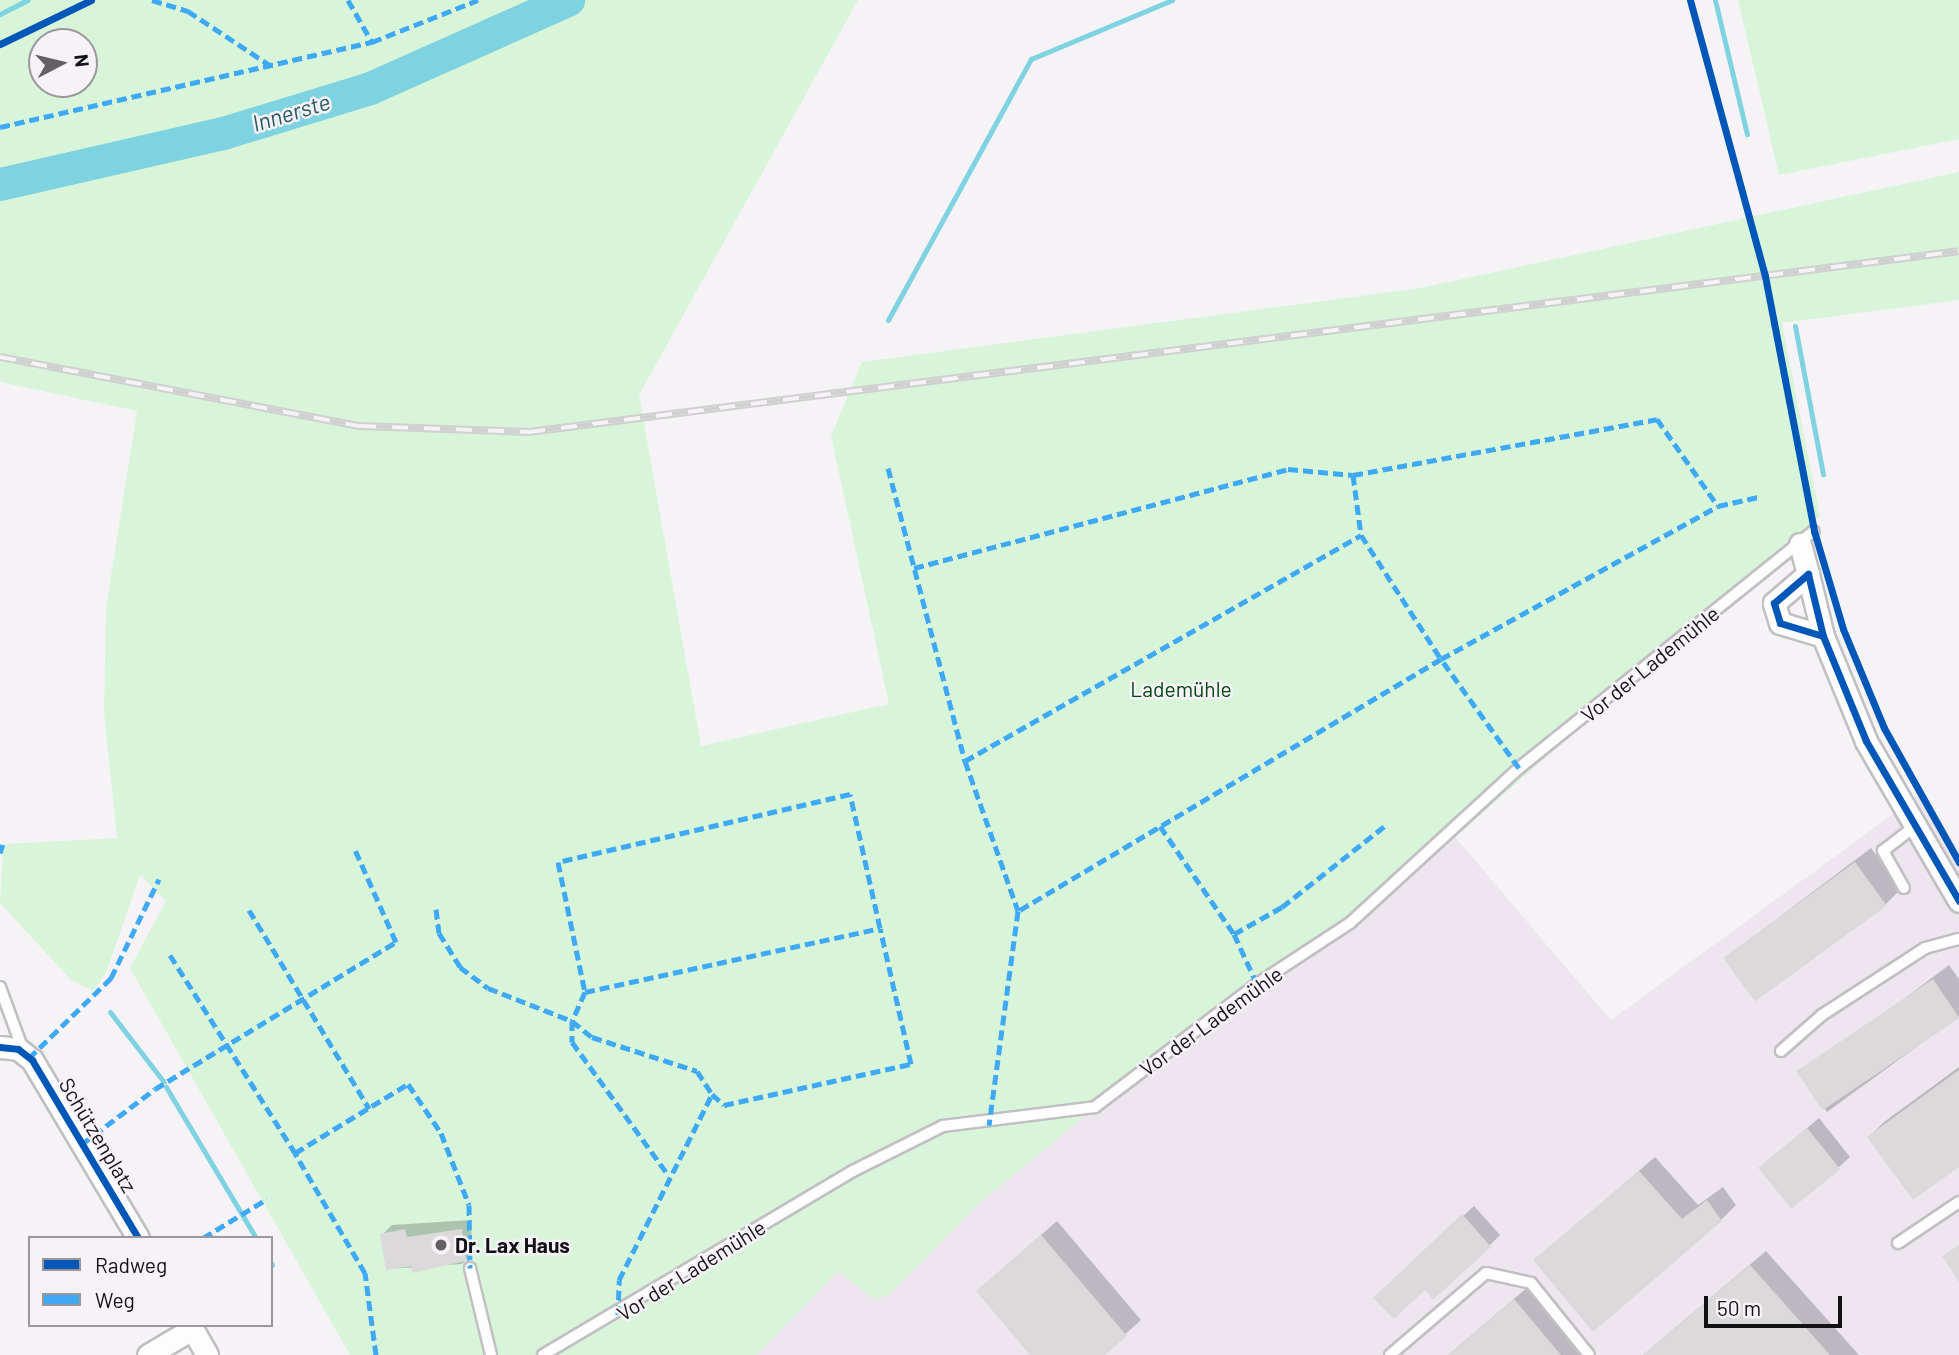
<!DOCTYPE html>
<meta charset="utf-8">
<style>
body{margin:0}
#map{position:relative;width:1959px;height:1355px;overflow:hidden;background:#f6f3f7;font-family:Barlow,sans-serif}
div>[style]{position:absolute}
.built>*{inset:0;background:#ede6ef}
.green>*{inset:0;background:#d8f5d9}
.shadow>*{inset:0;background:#0003}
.stream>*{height:5px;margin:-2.5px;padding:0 2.5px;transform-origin:2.5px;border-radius:2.5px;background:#7fd3e1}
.river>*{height:33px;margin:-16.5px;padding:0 16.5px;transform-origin:16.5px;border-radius:16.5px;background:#7fd3e1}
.building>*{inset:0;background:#dcd9db;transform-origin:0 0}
.roads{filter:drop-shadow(2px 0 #c1bfc2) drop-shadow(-2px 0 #c1bfc2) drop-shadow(0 2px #c1bfc2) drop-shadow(0 -2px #c1bfc2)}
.service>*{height:10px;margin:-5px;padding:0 5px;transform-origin:5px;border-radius:5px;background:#fefdfe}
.minor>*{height:21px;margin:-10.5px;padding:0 10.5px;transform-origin:10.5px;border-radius:10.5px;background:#fefdfe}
.rail>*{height:8px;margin-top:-4px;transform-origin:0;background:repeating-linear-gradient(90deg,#f7f2f8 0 16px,#d1d0d1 0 32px);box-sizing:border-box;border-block:2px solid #d1d0d1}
.quiet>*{height:5px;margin-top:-2.5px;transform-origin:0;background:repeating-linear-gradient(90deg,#3fa9f5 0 10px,transparent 0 15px)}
.cycleway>*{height:7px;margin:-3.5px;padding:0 3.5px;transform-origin:3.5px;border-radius:3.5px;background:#0057b8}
.dots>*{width:19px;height:19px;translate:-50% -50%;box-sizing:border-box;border:4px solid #f7f2f8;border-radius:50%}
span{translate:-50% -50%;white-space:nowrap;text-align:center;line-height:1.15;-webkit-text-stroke:5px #f7f2f8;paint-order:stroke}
.street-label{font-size:21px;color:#121113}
.park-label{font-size:21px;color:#00490e}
.poi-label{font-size:21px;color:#121113;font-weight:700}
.left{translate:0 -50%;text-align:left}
.water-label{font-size:23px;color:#275a62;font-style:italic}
.legend{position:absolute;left:28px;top:1236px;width:245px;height:91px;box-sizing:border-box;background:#f7f2f8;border:2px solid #9b989c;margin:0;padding:9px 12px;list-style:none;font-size:21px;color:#121113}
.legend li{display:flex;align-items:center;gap:14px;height:35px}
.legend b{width:35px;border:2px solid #9b989c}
.north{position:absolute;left:28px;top:28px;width:70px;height:70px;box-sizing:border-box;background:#f7f2f8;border:2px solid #9b989c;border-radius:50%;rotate:83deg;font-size:19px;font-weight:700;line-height:28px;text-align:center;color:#121113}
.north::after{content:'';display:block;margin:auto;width:24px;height:32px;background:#626063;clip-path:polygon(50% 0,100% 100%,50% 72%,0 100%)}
.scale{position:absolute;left:1704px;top:1296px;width:138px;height:32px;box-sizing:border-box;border:4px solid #121113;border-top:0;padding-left:9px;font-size:21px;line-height:24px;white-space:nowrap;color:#121113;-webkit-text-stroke:5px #f7f2f8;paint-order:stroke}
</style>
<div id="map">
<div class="built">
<i style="clip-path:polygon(1923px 792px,1959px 851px,1959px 1355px,756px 1355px,838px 1271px,977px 1205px,1099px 1104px,1354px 926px,1455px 837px,1611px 1020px)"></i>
</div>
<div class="green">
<i style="clip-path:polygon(evenodd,0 0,858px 0,639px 395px,701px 746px,889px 704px,831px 436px,862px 362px,1421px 288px,1959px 172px,1959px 300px,1782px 323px,1820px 516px,1354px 926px,1099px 1104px,977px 1205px,890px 1294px,874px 1299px,838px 1271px,756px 1355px,350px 1355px,130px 968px,166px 901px,140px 875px,106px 973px,93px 991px,71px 980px,0 903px,3px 844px,117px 838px,104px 713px,106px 608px,137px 411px,0 382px,0 0,42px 42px,84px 42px,84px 84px,42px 84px,42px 42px)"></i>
<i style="clip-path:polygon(1738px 0,1959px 0,1959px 139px,1779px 175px)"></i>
</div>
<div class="shadow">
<i style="clip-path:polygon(1871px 848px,1901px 889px,1886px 904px,1725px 958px)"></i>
<i style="clip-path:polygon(1949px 965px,1959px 979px,1959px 1016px,1827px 1112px,1801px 1076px)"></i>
<i style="clip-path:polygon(1959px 1067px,1959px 1164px,1869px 1137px,1884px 1122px)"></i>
<i style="clip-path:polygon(1819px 1118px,1850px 1157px,1838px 1168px,1760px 1167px)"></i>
<i style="clip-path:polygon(1655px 1157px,1698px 1205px,1723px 1187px,1736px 1205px,1721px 1220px,1535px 1260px)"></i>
<i style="clip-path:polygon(1474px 1206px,1500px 1235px,1490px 1245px,1433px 1298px,1425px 1288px,1386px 1288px)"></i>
<i style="clip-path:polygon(471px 1220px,472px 1254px,462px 1264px,388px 1269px,382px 1235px,392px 1225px)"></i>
<i style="clip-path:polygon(1057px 1221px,1141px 1320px,1102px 1355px,1033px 1355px,994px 1276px)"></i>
<i style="clip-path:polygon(1766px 1251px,1859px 1355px,1643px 1355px)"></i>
<i style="clip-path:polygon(1530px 1285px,1585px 1355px,1448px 1355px)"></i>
</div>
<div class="stream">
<i style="left:1715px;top:0;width:138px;rotate:76.6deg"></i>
<i style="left:0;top:14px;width:31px;rotate:-27deg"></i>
<i style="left:888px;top:320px;width:298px;rotate:-61.3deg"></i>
<i style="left:1031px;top:59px;width:153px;rotate:-22.7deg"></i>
<i style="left:1795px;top:326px;width:151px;rotate:79.3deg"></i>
<i style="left:110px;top:1012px;width:88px;rotate:52.4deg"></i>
<i style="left:166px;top:1087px;width:176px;rotate:59.2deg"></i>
<i style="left:271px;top:1263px;width:2px;rotate:63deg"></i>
</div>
<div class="river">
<i style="left:0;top:184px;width:229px;rotate:-12.9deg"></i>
<i style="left:223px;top:133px;width:154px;rotate:-17deg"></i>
<i style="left:370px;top:88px;width:217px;rotate:-24deg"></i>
</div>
<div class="building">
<i style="left:1855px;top:862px;width:54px;height:163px;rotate:54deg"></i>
<i style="left:1933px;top:979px;width:47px;height:165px;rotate:56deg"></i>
<i style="clip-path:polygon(1959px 1070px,1959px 1167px,1913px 1200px,1867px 1137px)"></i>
<i style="left:1807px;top:1128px;width:53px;height:63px;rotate:51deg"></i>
<i style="clip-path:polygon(1639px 1171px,1682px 1219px,1707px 1200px,1722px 1221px,1593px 1332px,1533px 1260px)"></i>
<i style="clip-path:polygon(1462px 1214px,1491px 1247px,1433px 1300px,1425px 1290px,1394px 1319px,1373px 1298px)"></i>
<i style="clip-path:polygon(405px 1229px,407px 1237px,462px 1229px,466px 1261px,412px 1273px,411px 1266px,386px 1270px,380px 1234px)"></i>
<i style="clip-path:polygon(1041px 1235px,1127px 1336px,1105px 1355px,1030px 1355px,976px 1291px)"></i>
<i style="clip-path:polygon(1959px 1245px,1959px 1282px,1942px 1256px)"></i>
<i style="clip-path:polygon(1750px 1265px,1830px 1355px,1643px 1355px)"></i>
<i style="clip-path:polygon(1514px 1299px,1561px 1355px,1448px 1355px)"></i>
</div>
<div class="roads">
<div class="service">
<i style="left:1904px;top:888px;width:43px;rotate:-119.6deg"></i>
<i style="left:1883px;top:851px;width:37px;rotate:-38deg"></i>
<i style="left:0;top:987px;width:70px;rotate:70deg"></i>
<i style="left:1781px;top:1051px;width:55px;rotate:-41.3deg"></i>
<i style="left:1822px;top:1015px;width:123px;rotate:-33deg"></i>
<i style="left:1925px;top:948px;width:35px;rotate:-15deg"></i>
<i style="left:1898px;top:1243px;width:73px;rotate:-33.9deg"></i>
<i style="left:470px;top:1268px;width:89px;rotate:76.4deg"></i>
<i style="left:543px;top:1355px;width:360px;rotate:-30.7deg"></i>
<i style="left:853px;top:1171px;width:101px;rotate:-26.6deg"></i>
<i style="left:943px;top:1126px;width:153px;rotate:-7.1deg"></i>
<i style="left:1095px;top:1107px;width:203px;rotate:-37.2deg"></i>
<i style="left:1257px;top:984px;width:111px;rotate:-33.3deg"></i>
<i style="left:1350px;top:923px;width:229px;rotate:-42.5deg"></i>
<i style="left:1519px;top:768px;width:378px;rotate:-38.8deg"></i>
<i style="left:1390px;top:1355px;width:126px;rotate:-40.5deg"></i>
<i style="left:1486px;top:1273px;width:46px;rotate:12.5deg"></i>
<i style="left:1531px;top:1283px;width:92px;rotate:51.1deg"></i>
</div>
<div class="minor">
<i style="left:1800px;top:544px;width:31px;rotate:75deg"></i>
<i style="left:1823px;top:636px;width:45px;rotate:-163.2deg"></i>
<i style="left:1780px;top:623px;width:21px;rotate:-107deg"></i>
<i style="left:1774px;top:603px;width:45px;rotate:-40.5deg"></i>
<i style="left:1808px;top:574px;width:64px;rotate:76.4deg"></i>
<i style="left:1823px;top:636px;width:113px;rotate:67.7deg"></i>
<i style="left:1866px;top:741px;width:185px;rotate:59.8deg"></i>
<i style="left:0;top:1047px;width:18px;rotate:6deg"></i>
<i style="left:18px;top:1049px;width:18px;rotate:38deg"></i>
<i style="left:32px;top:1060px;width:207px;rotate:59.2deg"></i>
<i style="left:190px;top:1325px;width:34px;rotate:60deg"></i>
<i style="left:148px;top:1355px;width:51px;rotate:-30.6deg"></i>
</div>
</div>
<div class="rail">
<i style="left:0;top:357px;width:367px;rotate:10.9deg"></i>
<i style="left:360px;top:426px;width:169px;rotate:2deg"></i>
<i style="left:529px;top:432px;width:1441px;rotate:-7.21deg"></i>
</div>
<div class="quiet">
<i style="left:152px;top:0;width:38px;rotate:17deg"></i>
<i style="left:188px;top:11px;width:100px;rotate:33.5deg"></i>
<i style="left:348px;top:0;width:48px;rotate:60.3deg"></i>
<i style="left:0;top:127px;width:382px;rotate:-12.9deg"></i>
<i style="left:372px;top:42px;width:114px;rotate:-21.6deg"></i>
<i style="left:888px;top:468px;width:303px;rotate:75.3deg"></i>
<i style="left:965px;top:761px;width:159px;rotate:70.5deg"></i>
<i style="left:1018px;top:911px;width:216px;rotate:97.7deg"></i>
<i style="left:1353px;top:475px;width:309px;rotate:-10.4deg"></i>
<i style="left:1657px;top:419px;width:106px;rotate:55deg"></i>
<i style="left:914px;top:568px;width:387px;rotate:-14.8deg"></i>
<i style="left:1288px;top:469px;width:65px;rotate:5.3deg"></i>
<i style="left:1353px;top:475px;width:61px;rotate:82.4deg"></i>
<i style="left:965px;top:761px;width:456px;rotate:-29.7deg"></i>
<i style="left:1361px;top:535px;width:148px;rotate:57.2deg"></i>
<i style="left:1441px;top:659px;width:492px;rotate:149.2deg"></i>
<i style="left:1519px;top:768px;width:134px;rotate:-125.6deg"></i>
<i style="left:1441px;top:659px;width:316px;rotate:-28.9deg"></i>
<i style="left:1718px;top:506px;width:41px;rotate:-12.7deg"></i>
<i style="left:1160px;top:826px;width:131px;rotate:55.6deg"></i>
<i style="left:1234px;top:934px;width:55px;rotate:65.3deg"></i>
<i style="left:0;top:853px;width:9px;rotate:-72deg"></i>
<i style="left:436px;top:909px;width:24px;rotate:83deg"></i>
<i style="left:439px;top:933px;width:40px;rotate:58deg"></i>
<i style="left:460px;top:967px;width:35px;rotate:37deg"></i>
<i style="left:488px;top:988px;width:90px;rotate:21.4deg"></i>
<i style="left:572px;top:1021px;width:21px;rotate:90deg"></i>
<i style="left:572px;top:1042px;width:165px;rotate:54.1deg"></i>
<i style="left:249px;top:910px;width:232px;rotate:58.8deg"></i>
<i style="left:1234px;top:934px;width:55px;rotate:-29.4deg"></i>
<i style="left:1282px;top:907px;width:134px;rotate:-38.3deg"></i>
<i style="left:170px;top:955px;width:234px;rotate:57.7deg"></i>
<i style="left:585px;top:992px;width:32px;rotate:114deg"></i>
<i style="left:572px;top:1021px;width:26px;rotate:39deg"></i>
<i style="left:592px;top:1037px;width:110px;rotate:17.9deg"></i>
<i style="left:697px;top:1071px;width:27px;rotate:57deg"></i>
<i style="left:29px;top:1058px;width:115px;rotate:-44.3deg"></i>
<i style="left:111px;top:978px;width:110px;rotate:-64.1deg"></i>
<i style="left:82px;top:1144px;width:91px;rotate:-37deg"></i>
<i style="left:155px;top:1089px;width:282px;rotate:-31.4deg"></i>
<i style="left:396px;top:942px;width:104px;rotate:-113.9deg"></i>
<i style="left:203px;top:1238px;width:75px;rotate:-31.4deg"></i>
<i style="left:618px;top:1315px;width:35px;rotate:-88deg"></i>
<i style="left:619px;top:1280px;width:208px;rotate:-63.4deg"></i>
<i style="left:712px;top:1094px;width:16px;rotate:43deg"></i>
<i style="left:724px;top:1105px;width:191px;rotate:-12.4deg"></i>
<i style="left:911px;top:1064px;width:139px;rotate:-102.8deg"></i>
<i style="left:880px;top:928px;width:137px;rotate:-102.6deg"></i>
<i style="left:850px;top:794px;width:300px;rotate:166.9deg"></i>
<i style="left:558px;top:862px;width:133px;rotate:78.3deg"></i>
<i style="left:585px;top:992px;width:302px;rotate:-12.2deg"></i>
<i style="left:376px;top:1355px;width:83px;rotate:-97.6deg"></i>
<i style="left:365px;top:1273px;width:139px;rotate:-120.3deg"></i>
<i style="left:295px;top:1153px;width:132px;rotate:-31.4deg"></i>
<i style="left:408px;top:1084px;width:59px;rotate:56deg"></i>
<i style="left:441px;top:1133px;width:77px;rotate:68.7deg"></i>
<i style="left:469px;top:1205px;width:63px;rotate:89.1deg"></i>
</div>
<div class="cycleway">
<i style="left:1690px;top:0;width:286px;rotate:74.8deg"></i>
<i style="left:1765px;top:276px;width:260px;rotate:79.1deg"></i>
<i style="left:1814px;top:531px;width:102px;rotate:73.5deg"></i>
<i style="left:1843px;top:629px;width:107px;rotate:67.5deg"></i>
<i style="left:1884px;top:728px;width:154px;rotate:60.8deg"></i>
<i style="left:0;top:44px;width:101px;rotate:-25.8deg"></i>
<i style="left:1823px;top:636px;width:45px;rotate:-163.2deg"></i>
<i style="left:1780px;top:623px;width:21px;rotate:-107deg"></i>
<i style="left:1774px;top:603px;width:45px;rotate:-40.5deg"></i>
<i style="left:1808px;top:574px;width:64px;rotate:76.4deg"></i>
<i style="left:1823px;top:636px;width:113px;rotate:67.7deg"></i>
<i style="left:1866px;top:741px;width:185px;rotate:59.8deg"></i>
<i style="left:0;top:1047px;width:18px;rotate:6deg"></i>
<i style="left:18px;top:1049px;width:18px;rotate:38deg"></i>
<i style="left:32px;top:1060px;width:207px;rotate:59.2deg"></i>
</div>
<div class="dots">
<i style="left:441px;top:1245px;background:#626063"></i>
</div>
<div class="street-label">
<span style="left:1650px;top:664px;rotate:-39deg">Vor der Lademühle</span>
<span style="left:1211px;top:1021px;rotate:-36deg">Vor der Lademühle</span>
<span style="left:98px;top:1135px;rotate:59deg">Schützenplatz</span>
<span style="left:691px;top:1270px;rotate:-32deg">Vor der Lademühle</span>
</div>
<div class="park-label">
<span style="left:1181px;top:689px">Lademühle</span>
</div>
<div class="poi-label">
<span class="left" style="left:455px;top:1245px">Dr. Lax Haus</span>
</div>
<div class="water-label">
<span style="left:291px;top:112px;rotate:-17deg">Innerste</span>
</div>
<ul class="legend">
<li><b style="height:9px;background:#0057b8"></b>Radweg</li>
<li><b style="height:9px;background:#3fa9f5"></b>Weg</li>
</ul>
<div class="north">N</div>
<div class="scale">50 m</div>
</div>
